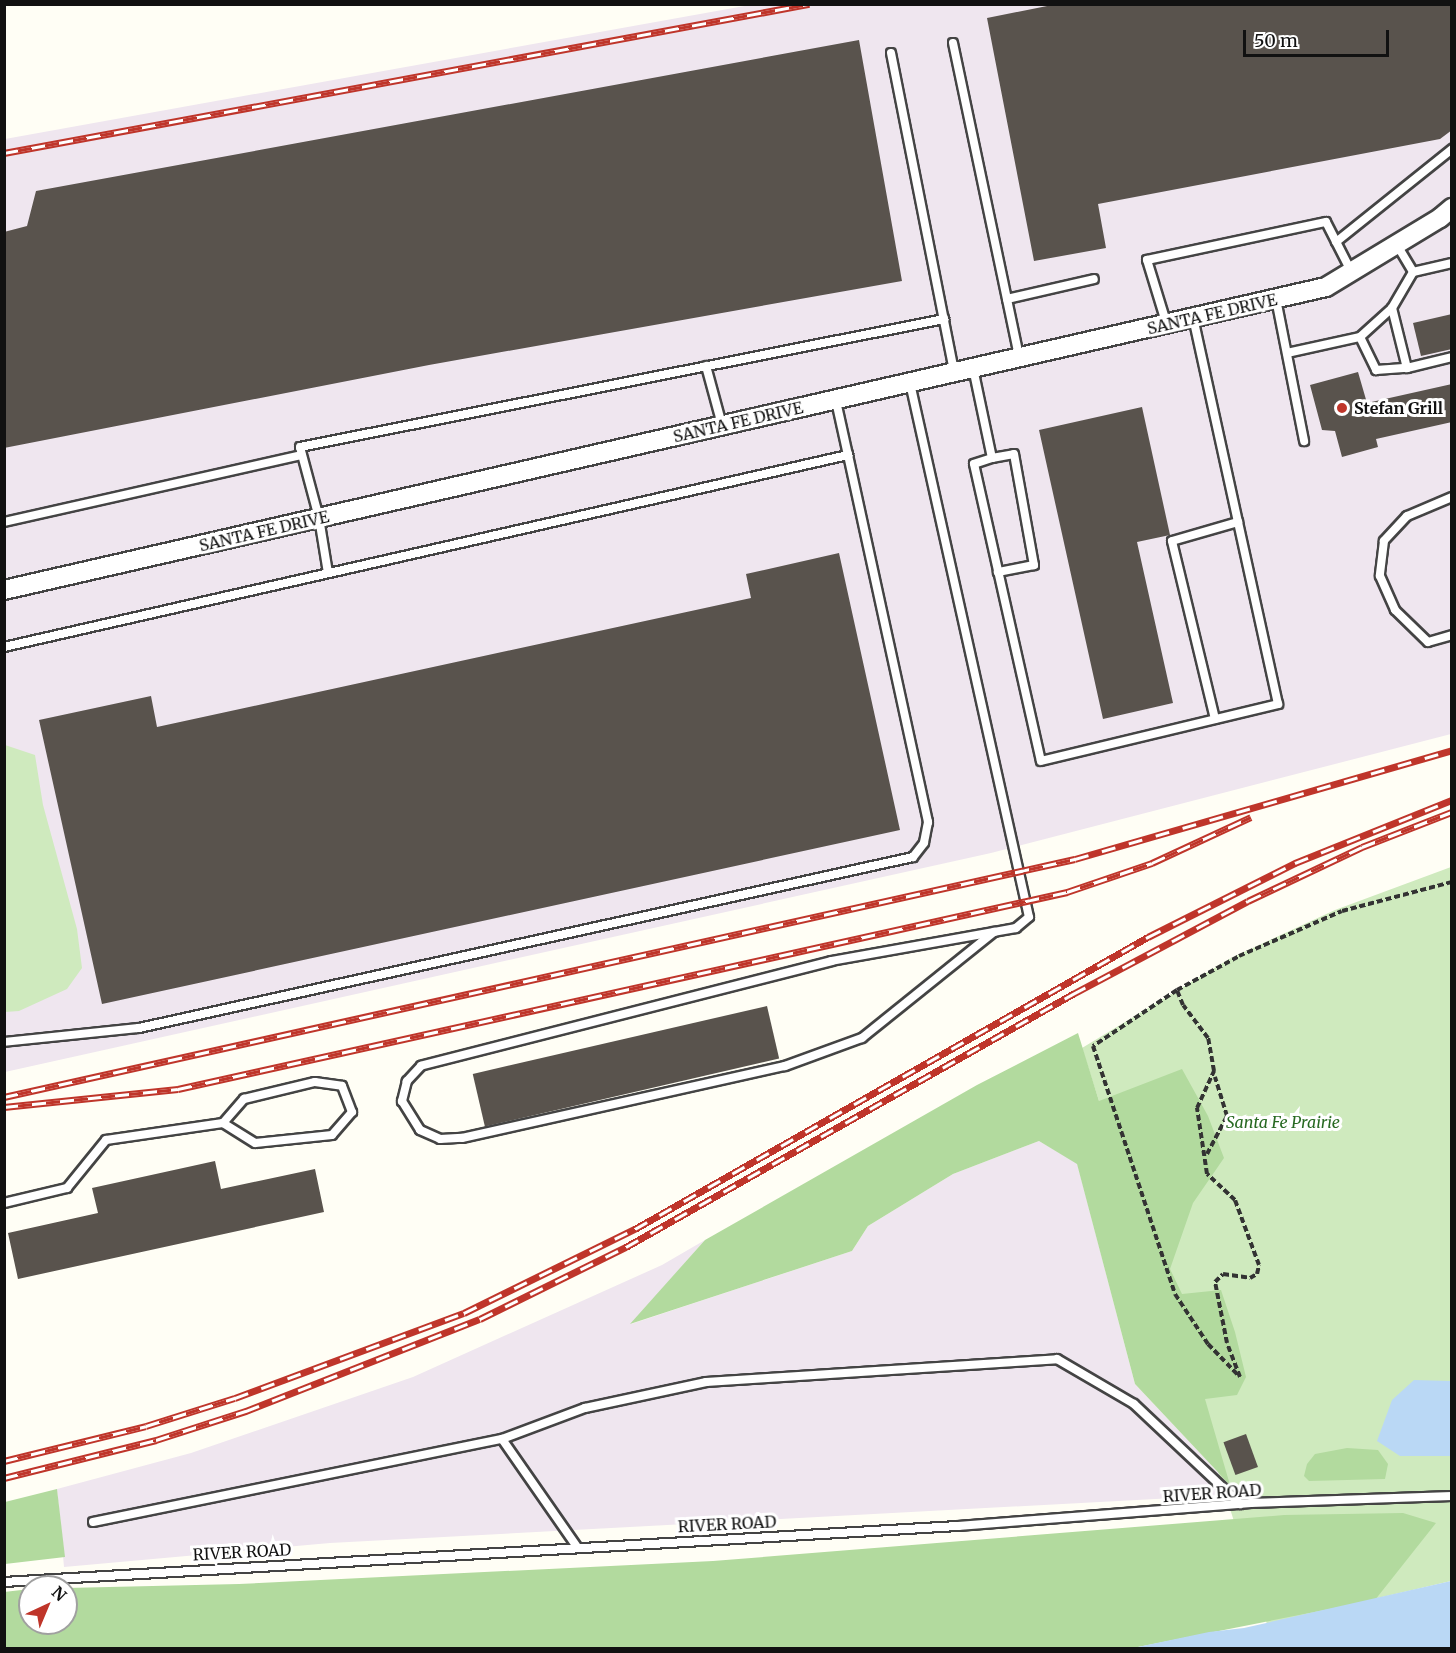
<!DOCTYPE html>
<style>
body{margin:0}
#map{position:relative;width:1456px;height:1653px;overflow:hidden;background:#fffef5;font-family:Merriweather,serif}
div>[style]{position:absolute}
.industrial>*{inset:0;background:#efe6ef}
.green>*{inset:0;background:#cfeabe}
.forest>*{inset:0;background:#b2da9e}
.water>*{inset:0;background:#bad8f5}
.building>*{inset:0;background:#59534d;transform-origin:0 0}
.path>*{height:4px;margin-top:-2px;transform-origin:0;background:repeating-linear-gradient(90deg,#333 0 6px,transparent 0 9px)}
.roads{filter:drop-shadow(2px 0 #444) drop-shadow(-2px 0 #444) drop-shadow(0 2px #444) drop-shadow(0 -2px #444)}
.service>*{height:8px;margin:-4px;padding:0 4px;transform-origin:4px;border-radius:4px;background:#fff}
.tertiary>*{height:18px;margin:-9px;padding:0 9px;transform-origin:9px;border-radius:9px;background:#fff}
.rail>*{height:7px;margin-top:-3.5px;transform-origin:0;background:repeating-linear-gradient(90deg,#fff 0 14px,#bf352a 0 28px);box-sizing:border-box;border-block:2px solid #bf352a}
.dots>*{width:16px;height:16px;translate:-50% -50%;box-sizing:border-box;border:3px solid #fff;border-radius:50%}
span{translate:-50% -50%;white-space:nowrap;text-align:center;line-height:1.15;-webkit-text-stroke:6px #fff;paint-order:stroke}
.street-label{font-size:16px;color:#111}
.poi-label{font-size:16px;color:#111;font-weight:700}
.left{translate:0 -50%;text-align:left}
.park-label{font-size:16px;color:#276921;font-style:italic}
.frame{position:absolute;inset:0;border:6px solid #111;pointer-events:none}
.north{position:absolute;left:18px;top:1575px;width:60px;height:60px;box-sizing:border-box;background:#fff;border:2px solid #a0a0a0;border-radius:50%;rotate:44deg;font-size:16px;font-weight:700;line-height:24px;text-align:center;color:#111}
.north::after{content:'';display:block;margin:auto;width:21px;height:27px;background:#bf352a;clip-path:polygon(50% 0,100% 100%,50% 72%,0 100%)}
.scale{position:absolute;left:1243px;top:30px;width:146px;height:27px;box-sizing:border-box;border:3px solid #111;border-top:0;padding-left:8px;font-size:18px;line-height:21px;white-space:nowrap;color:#111;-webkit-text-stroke:4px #fff;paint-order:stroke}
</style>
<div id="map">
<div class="industrial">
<i style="clip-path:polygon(750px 5px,1451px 5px,1451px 734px,991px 853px,5px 1072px,5px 139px)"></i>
<i style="clip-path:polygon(1039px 1141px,1077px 1163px,1135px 1384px,1230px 1485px,1230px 1495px,330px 1543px,64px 1567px,57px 1489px,191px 1453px,413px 1377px,662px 1265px,705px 1240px,631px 1324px,852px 1251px,868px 1226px,953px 1174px)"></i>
</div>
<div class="green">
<i style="clip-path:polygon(5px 745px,35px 755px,43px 805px,77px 929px,82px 968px,67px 989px,19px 1011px,5px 1012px)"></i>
<i style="clip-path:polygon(1451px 867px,1451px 1581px,1267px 1624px,1082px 1048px,1231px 958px,1335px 910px)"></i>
</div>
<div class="forest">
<i style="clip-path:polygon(1078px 1033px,1099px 1101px,1182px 1069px,1208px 1116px,1224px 1158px,1193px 1203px,1170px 1269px,1182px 1294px,1221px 1290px,1235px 1332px,1246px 1377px,1237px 1395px,1205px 1399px,1230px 1485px,1135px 1384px,1077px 1164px,1039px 1141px,953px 1174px,868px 1226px,852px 1251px,630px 1324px,705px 1240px,977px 1085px)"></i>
<i style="clip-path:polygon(1347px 1448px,1378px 1450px,1388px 1464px,1385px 1479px,1309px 1481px,1304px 1476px,1307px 1464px,1315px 1454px)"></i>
<i style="clip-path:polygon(57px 1489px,65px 1557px,5px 1564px,5px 1502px)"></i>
<i style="clip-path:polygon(1403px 1513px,1436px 1523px,1375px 1600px,1133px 1648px,5px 1648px,4px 1592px,30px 1589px,30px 1623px,66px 1623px,66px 1588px,239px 1584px,713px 1561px,1284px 1515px)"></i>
</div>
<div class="water">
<i style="clip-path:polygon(1414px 1380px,1451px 1381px,1451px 1456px,1400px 1456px,1377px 1441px,1392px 1400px)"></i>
<i style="clip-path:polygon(1451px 1581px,1451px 1648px,1133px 1648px,1209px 1632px,1244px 1628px)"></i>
</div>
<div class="building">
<i style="clip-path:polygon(1057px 4px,1452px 4px,1452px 130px,1440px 139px,1098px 204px,1106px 248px,1034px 261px,987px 18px)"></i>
<i style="clip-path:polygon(859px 40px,902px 281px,429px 365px,4px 448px,4px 232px,27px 226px,36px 191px)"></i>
<i style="clip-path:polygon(1452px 314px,1452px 349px,1421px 356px,1413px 323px)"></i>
<i style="clip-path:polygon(1358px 372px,1367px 403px,1452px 384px,1452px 422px,1376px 439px,1378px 447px,1342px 457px,1335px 431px,1322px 430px,1310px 385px)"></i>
<i style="clip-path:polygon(1142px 407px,1170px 535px,1137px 542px,1173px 703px,1103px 719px,1039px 430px)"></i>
<i style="clip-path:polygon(839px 553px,900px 830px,102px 1004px,39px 720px,151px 696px,157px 727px,751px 598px,746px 574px)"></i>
<i style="left:767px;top:1006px;width:54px;height:302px;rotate:77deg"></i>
<i style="clip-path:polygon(215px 1161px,221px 1189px,315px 1169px,324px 1212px,18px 1279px,8px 1233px,98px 1213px,92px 1188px)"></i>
<i style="left:1246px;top:1434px;width:35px;height:24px;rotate:70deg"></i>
</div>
<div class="path">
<i style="left:1177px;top:990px;width:101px;rotate:146.3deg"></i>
<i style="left:1093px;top:1046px;width:261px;rotate:71.7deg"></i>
<i style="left:1175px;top:1294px;width:60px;rotate:56.6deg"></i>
<i style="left:1208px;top:1344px;width:45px;rotate:45.9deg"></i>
<i style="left:1207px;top:1154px;width:43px;rotate:-62.2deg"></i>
<i style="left:1227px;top:1116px;width:41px;rotate:-107.1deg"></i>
<i style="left:1240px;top:1377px;width:36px;rotate:-111deg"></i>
<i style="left:1227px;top:1343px;width:62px;rotate:-101.1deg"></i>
<i style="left:1215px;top:1282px;width:11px;rotate:-45deg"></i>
<i style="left:1223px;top:1274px;width:27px;rotate:8deg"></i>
<i style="left:1250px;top:1278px;width:8px;rotate:-30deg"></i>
<i style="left:1257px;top:1274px;width:9px;rotate:-77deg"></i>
<i style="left:1259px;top:1265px;width:69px;rotate:-110.3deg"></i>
<i style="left:1235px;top:1200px;width:38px;rotate:-137deg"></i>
<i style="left:1207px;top:1174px;width:67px;rotate:-98.6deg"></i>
<i style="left:1197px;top:1108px;width:41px;rotate:-65.3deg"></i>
<i style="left:1214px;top:1071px;width:34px;rotate:-100deg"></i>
<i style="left:1208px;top:1038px;width:41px;rotate:-127.1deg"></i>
<i style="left:1183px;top:1005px;width:16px;rotate:-112deg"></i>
<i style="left:1177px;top:990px;width:71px;rotate:-28.7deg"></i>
<i style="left:1239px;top:956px;width:112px;rotate:-23.6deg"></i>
<i style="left:1342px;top:911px;width:114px;rotate:-14.8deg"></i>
</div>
<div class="roads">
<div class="service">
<i style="left:953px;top:43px;width:320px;rotate:78.1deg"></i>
<i style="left:891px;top:53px;width:324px;rotate:78.8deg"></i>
<i style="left:1336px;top:242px;width:149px;rotate:-38.7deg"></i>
<i style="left:1397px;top:245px;width:31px;rotate:59deg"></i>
<i style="left:1413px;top:272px;width:40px;rotate:-13deg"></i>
<i style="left:1007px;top:299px;width:89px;rotate:-12.9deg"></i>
<i style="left:1276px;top:299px;width:145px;rotate:78.8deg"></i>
<i style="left:1392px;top:308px;width:42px;rotate:-59.7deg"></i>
<i style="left:1166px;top:322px;width:65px;rotate:-107deg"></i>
<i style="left:1147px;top:260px;width:183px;rotate:-12deg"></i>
<i style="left:1326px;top:222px;width:55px;rotate:63deg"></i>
<i style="left:1360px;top:337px;width:37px;rotate:64deg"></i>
<i style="left:1376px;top:370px;width:31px;rotate:-4deg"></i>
<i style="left:1287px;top:353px;width:75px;rotate:-12.4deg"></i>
<i style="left:1360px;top:337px;width:43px;rotate:-42.2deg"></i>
<i style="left:1392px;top:308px;width:62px;rotate:76deg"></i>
<i style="left:1407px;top:368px;width:46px;rotate:-13.7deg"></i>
<i style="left:706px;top:366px;width:61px;rotate:74.8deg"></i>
<i style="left:973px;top:368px;width:92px;rotate:78.1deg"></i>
<i style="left:992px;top:458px;width:19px;rotate:162deg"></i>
<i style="left:974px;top:464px;width:304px;rotate:77.3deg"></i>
<i style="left:1041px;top:761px;width:244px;rotate:-13.5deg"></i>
<i style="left:1278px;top:704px;width:395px;rotate:-102.4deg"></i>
<i style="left:910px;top:383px;width:547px;rotate:77.44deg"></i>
<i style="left:1029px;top:917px;width:17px;rotate:140deg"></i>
<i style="left:1016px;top:928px;width:22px;rotate:170deg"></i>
<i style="left:994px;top:932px;width:165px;rotate:169.9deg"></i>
<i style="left:832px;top:961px;width:424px;rotate:165.7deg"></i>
<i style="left:421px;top:1066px;width:21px;rotate:133deg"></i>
<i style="left:407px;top:1081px;width:21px;rotate:104deg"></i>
<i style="left:402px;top:1101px;width:34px;rotate:58deg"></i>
<i style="left:420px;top:1130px;width:22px;rotate:24deg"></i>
<i style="left:440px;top:1139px;width:22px;rotate:-3deg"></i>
<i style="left:462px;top:1138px;width:331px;rotate:-12.6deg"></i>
<i style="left:785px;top:1066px;width:82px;rotate:-20deg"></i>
<i style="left:862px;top:1038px;width:169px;rotate:-38.8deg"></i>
<i style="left:836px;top:401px;width:55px;rotate:77.5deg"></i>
<i style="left:992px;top:458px;width:22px;rotate:-10deg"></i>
<i style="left:1014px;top:454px;width:113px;rotate:79.8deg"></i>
<i style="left:1034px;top:565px;width:37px;rotate:169deg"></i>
<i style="left:1452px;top:497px;width:49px;rotate:157.1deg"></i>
<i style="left:1407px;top:516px;width:34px;rotate:133deg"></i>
<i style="left:1384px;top:541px;width:35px;rotate:97deg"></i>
<i style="left:1380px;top:576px;width:37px;rotate:66deg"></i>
<i style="left:1395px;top:610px;width:46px;rotate:44.1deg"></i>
<i style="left:1428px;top:642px;width:25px;rotate:-16deg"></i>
<i style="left:4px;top:522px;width:305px;rotate:-12.7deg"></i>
<i style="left:328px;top:573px;width:56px;rotate:-99.3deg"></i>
<i style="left:319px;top:518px;width:73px;rotate:-105deg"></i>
<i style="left:300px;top:447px;width:657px;rotate:-11.24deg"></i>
<i style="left:4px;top:647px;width:866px;rotate:-12.82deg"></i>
<i style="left:848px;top:455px;width:376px;rotate:77.7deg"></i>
<i style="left:928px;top:822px;width:21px;rotate:101deg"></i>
<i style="left:924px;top:843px;width:18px;rotate:128deg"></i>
<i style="left:913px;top:857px;width:793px;rotate:167.54deg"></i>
<i style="left:139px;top:1028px;width:136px;rotate:174.1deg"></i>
<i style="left:1215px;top:719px;width:183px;rotate:-103.6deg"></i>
<i style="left:1172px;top:541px;width:69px;rotate:-16.1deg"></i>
<i style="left:4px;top:1203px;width:65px;rotate:-13.4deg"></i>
<i style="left:67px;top:1188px;width:62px;rotate:-50.9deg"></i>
<i style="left:106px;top:1140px;width:118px;rotate:-8.3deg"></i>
<i style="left:223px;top:1123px;width:32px;rotate:-49deg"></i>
<i style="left:244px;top:1099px;width:73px;rotate:-13.5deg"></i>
<i style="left:315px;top:1082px;width:27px;rotate:8deg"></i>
<i style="left:342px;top:1086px;width:28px;rotate:69deg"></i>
<i style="left:352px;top:1112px;width:30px;rotate:131deg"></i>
<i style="left:332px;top:1135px;width:77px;rotate:174.1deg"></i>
<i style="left:255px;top:1143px;width:38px;rotate:-148deg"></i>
<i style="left:502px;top:1439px;width:89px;rotate:-20.5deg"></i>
<i style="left:585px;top:1408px;width:124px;rotate:-12.1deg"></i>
<i style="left:706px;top:1382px;width:352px;rotate:-3.7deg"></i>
<i style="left:1057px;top:1359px;width:89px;rotate:30.3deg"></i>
<i style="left:1134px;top:1404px;width:146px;rotate:43.3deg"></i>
<i style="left:93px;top:1522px;width:417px;rotate:-11.5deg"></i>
<i style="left:502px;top:1439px;width:131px;rotate:55.2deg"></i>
<i style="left:4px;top:1582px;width:956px;rotate:-3.36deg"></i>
<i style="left:958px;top:1526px;width:294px;rotate:-4.5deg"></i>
<i style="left:1251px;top:1503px;width:201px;rotate:-2deg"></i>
</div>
<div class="tertiary">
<i style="left:4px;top:590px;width:1356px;rotate:-12.91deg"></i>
<i style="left:1326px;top:287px;width:133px;rotate:-31.2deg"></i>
<i style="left:1440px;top:218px;width:16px;rotate:-40deg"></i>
</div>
</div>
<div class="rail">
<i style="left:4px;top:153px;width:819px;rotate:-10.49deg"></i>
<i style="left:4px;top:1097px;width:1097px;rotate:-12.53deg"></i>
<i style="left:1075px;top:859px;width:392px;rotate:-16.1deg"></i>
<i style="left:4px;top:1107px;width:175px;rotate:-5.9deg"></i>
<i style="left:178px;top:1089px;width:911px;rotate:-12.49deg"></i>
<i style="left:1067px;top:892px;width:90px;rotate:-18.8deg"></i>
<i style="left:1152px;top:863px;width:109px;rotate:-24.9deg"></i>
<i style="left:4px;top:1461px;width:146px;rotate:-13.8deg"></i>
<i style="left:146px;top:1426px;width:93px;rotate:-17.5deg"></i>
<i style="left:235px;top:1398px;width:244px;rotate:-20.4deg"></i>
<i style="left:464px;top:1313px;width:191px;rotate:-26.2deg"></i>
<i style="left:635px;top:1229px;width:590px;rotate:-29.65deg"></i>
<i style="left:1148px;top:937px;width:165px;rotate:-26.7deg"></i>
<i style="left:1295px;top:863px;width:169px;rotate:-21.9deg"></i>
<i style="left:4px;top:1478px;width:157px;rotate:-14deg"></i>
<i style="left:156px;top:1440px;width:95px;rotate:-17.9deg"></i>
<i style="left:246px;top:1411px;width:251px;rotate:-21.5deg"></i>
<i style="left:480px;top:1319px;width:163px;rotate:-26.3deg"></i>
<i style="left:626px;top:1247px;width:514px;rotate:-29.51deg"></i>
<i style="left:1073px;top:994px;width:198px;rotate:-28deg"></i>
<i style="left:1248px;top:901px;width:126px;rotate:-25.3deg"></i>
<i style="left:1362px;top:847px;width:97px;rotate:-21.3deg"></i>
</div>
<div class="dots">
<i style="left:1342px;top:408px;background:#bf352a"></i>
</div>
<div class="street-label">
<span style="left:1212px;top:314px;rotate:-13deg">SANTA FE DRIVE</span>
<span style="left:738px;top:422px;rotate:-13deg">SANTA FE DRIVE</span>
<span style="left:264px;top:531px;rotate:-13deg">SANTA FE DRIVE</span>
<span style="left:1212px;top:1493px;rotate:-4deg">RIVER ROAD</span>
<span style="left:727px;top:1524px;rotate:-3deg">RIVER ROAD</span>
<span style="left:242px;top:1552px;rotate:-3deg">RIVER ROAD</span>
</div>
<div class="poi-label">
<span class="left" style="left:1354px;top:408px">Stefan Grill</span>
</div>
<div class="park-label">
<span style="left:1283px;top:1122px">Santa Fe Prairie</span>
</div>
<div class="frame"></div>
<div class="north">N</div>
<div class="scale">50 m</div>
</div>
